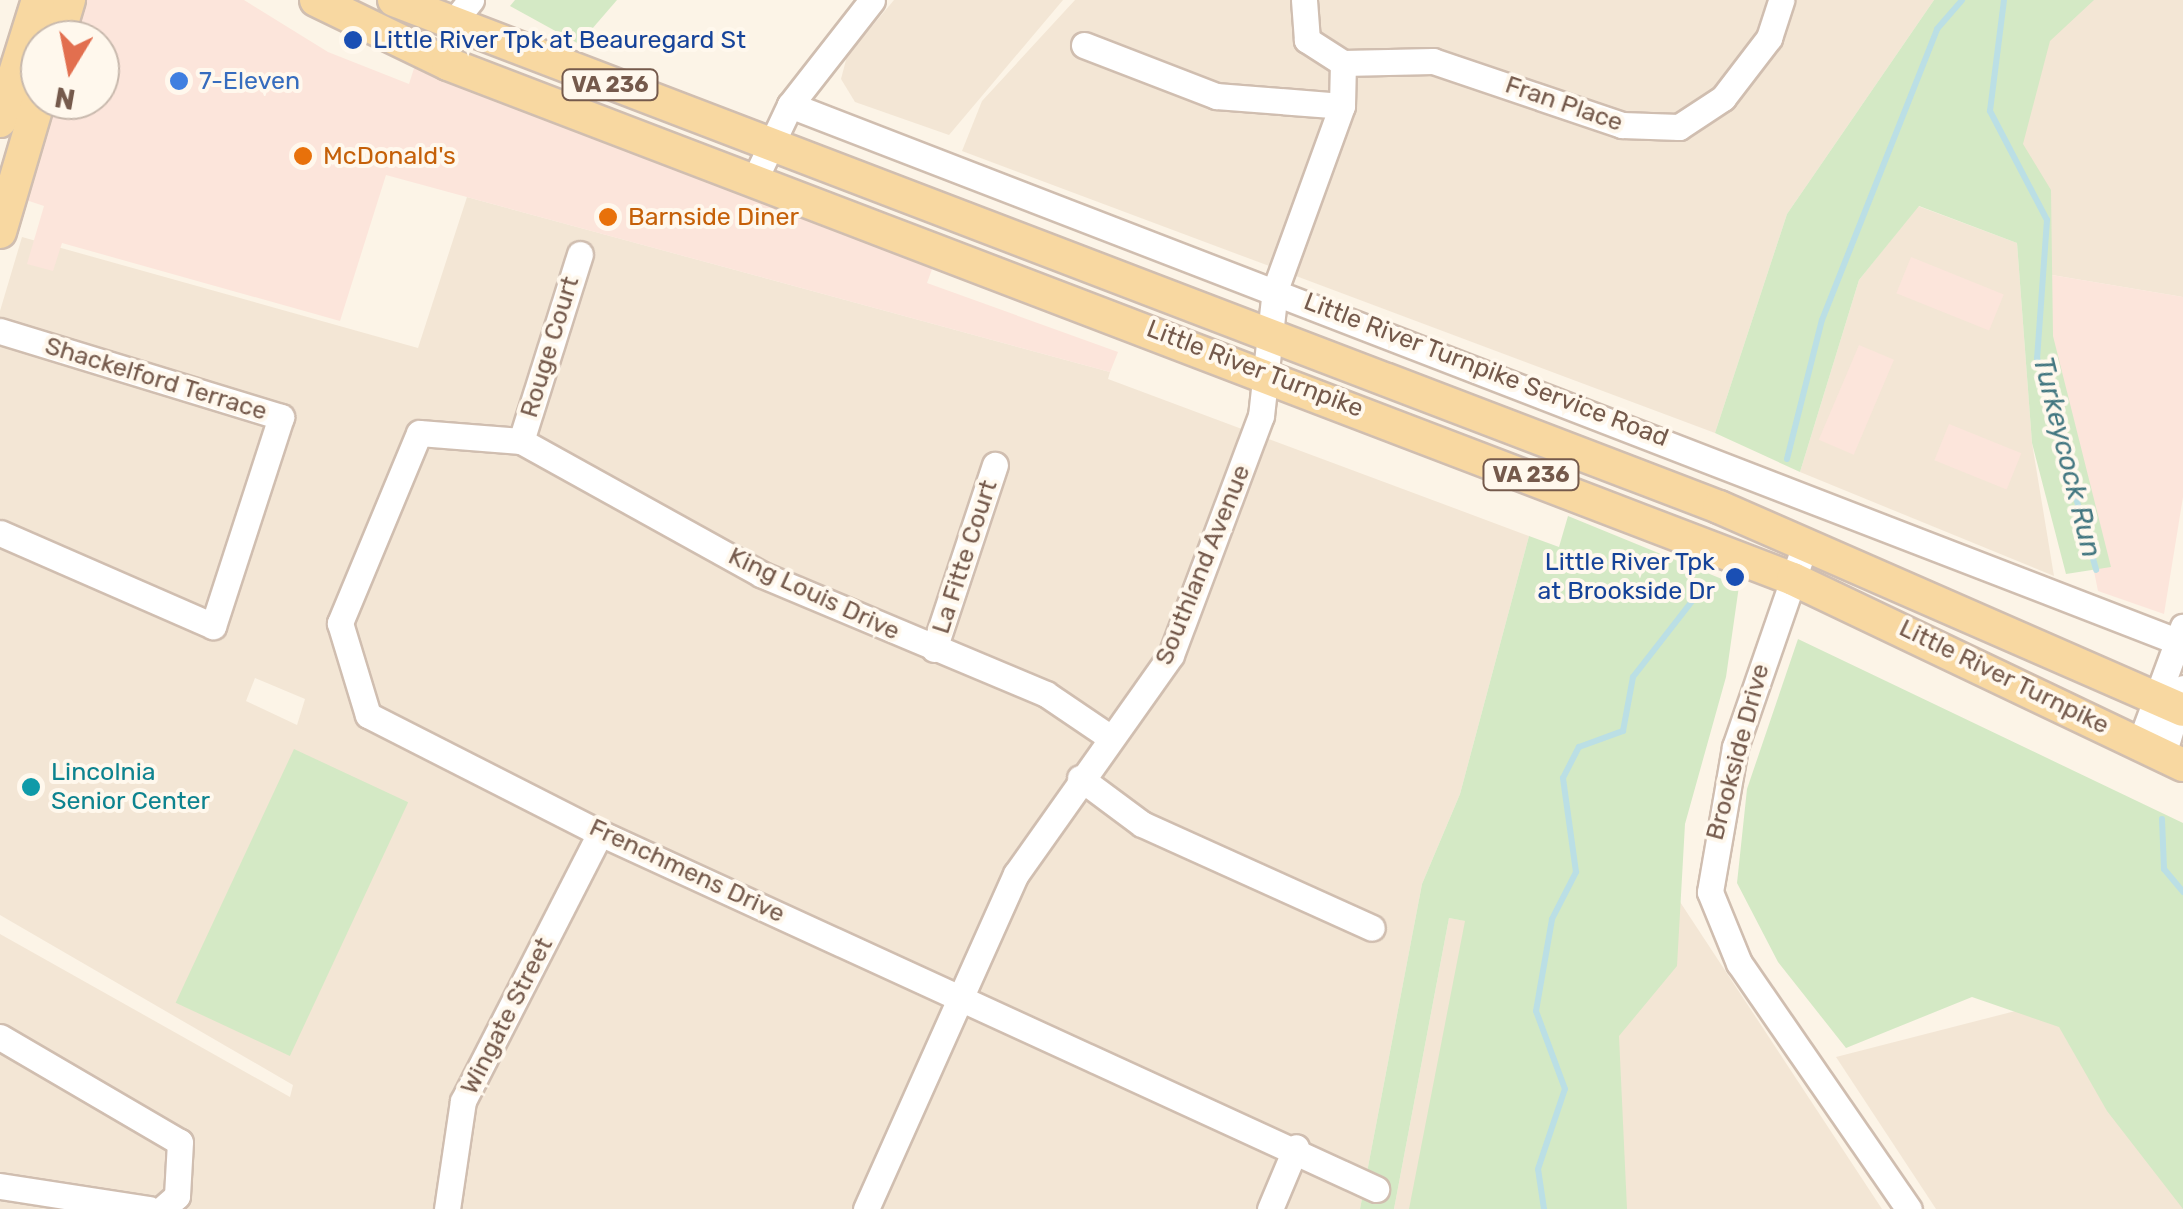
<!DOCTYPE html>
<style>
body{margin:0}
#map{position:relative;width:2183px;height:1209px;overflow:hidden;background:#fcf4e7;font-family:Rubik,sans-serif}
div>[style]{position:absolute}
.residential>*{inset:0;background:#f3e6d5}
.commercial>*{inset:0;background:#fce5db;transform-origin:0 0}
.green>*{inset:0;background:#d4e9c5;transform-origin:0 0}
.stream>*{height:6px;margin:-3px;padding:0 3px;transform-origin:3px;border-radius:3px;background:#bbdfe5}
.roads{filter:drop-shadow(2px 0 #d0beb0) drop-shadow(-2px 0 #d0beb0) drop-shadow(0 2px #d0beb0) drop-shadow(0 -2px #d0beb0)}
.minor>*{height:25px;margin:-12.5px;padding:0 12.5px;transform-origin:12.5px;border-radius:12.5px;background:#fff}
.major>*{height:32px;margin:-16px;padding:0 16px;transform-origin:16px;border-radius:16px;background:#f8d8a1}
.dots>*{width:28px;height:28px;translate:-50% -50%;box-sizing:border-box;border:5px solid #fff8ed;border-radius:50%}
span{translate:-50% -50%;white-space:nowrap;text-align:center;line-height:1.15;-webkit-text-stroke:8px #fff8ed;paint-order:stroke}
.shield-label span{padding:2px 8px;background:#fff8ed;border:2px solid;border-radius:8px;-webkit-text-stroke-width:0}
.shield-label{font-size:22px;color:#755a4c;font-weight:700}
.transit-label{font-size:25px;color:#164399}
.left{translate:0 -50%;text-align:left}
.right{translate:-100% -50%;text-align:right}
.shop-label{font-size:25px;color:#366cbe}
.street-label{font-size:25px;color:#755a4c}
.food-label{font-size:25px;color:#c56008}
.culture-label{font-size:25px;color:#0d838f}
.water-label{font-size:28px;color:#437781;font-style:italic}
.north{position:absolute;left:20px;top:20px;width:100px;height:100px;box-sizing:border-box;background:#fff8ed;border:2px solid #c8b9ad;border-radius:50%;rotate:190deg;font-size:28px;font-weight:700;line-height:40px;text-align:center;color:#755a4c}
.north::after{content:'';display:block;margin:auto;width:35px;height:45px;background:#e26f4f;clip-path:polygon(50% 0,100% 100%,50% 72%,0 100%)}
</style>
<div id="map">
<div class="residential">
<i style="clip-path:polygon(894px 0,1063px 0,949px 135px,855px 102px,841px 79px,847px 56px)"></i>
<i style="clip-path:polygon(1075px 0,1934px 0,1787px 214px,1715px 433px,962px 151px,982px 101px)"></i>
<i style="clip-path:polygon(2027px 0,2183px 0,2183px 297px,2034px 272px,2001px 31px)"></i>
<i style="clip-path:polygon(evenodd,467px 197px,1110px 372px,1108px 379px,1529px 536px,1460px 794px,1422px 884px,1360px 1209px,0 1209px,0 934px,290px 1097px,293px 1085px,0 915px,0 311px,22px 237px,418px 348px,467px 197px,255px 678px,305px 699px,297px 725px,246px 701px,255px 678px)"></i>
<i style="clip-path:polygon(1918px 206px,2017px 243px,2032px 443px,2054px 576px,1800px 472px,1859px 280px)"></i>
<i style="clip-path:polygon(1661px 873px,1882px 1209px,1394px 1209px,1449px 918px,1632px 950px)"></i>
<i style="clip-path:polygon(2183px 968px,2183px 1209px,1936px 1209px,1836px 1057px)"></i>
</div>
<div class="commercial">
<i style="clip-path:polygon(84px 0,244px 0,328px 52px,409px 84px,415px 65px,939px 250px,927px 283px,1118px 352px,1110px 372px,386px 175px,340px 321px,62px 243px,53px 271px,27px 264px,44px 206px,26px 200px,55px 100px,100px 100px,100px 40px,72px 40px)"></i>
<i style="left:1911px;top:257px;width:100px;height:39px;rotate:22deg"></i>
<i style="clip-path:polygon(2034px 272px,2183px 297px,2183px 497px,2164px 614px,2098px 591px)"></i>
<i style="left:1859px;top:345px;width:38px;height:103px;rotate:23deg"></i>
<i style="left:1949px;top:424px;width:78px;height:39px;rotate:22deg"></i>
</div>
<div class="green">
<i style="clip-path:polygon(515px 0,617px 0,579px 44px,510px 6px)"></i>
<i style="clip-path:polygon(1934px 0,2094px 0,2050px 41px,2023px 144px,2051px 190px,2053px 336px,2111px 567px,2066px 574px,2032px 443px,2017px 243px,1919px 206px,1859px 280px,1800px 472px,1715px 433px,1787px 214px)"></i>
<i style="clip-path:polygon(1568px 516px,1739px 586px,1726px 677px,1685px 824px,1677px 966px,1619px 1036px,1627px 1209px,1409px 1209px,1465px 921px,1449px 918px,1394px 1209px,1360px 1209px,1422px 884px,1460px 794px,1529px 536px,1559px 547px)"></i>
<i style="clip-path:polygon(1798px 639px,2183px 823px,2183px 1209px,2107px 1111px,2059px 1027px,1972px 997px,1846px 1048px,1778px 962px,1737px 883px,1747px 789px)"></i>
<i style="left:294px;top:749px;width:126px;height:280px;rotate:25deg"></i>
</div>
<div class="stream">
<i style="left:2004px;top:0;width:112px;rotate:97.2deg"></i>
<i style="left:1990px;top:111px;width:123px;rotate:62.4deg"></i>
<i style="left:2047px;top:220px;width:138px;rotate:94.1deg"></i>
<i style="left:2037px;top:358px;width:220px;rotate:74.4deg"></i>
<i style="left:1787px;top:459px;width:143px;rotate:-75.9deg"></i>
<i style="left:1822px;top:320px;width:313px;rotate:-68.4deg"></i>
<i style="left:1937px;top:29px;width:38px;rotate:-49deg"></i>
<i style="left:2162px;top:819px;width:50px;rotate:87.7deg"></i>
<i style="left:2164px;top:869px;width:30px;rotate:50deg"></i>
<i style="left:1544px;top:1209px;width:40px;rotate:-98.5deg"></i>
<i style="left:1538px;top:1169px;width:84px;rotate:-71.4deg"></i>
<i style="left:1565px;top:1089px;width:83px;rotate:-110.4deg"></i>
<i style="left:1536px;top:1011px;width:93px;rotate:-80.1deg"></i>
<i style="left:1552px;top:919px;width:53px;rotate:-62.9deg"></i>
<i style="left:1576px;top:872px;width:95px;rotate:-97.9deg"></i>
<i style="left:1563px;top:778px;width:35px;rotate:-63deg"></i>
<i style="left:1579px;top:747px;width:47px;rotate:-20deg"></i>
<i style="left:1623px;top:731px;width:55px;rotate:-79.5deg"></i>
<i style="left:1633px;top:677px;width:103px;rotate:-52.1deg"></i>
</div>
<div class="roads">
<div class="minor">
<i style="left:449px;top:27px;width:35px;rotate:-51deg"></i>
<i style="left:1084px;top:45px;width:142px;rotate:21.1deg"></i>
<i style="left:1216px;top:96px;width:126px;rotate:4.5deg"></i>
<i style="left:1343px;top:63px;width:90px;rotate:-1.3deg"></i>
<i style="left:1433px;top:61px;width:200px;rotate:18.7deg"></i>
<i style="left:1622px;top:125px;width:57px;rotate:2deg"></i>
<i style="left:1679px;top:127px;width:53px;rotate:-33.4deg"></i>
<i style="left:1723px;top:98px;width:76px;rotate:-52.5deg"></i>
<i style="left:1769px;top:38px;width:40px;rotate:-72deg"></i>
<i style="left:790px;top:105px;width:1489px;rotate:21.14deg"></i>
<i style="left:754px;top:181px;width:84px;rotate:-64.7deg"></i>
<i style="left:790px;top:105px;width:133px;rotate:-52deg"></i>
<i style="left:0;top:331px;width:294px;rotate:17deg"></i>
<i style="left:281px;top:417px;width:220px;rotate:108deg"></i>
<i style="left:213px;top:626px;width:232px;rotate:-156.4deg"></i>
<i style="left:521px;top:441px;width:196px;rotate:-72.5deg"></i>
<i style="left:1806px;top:542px;width:217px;rotate:109.1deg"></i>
<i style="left:1735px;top:747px;width:147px;rotate:99.8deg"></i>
<i style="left:1710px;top:892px;width:77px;rotate:67.8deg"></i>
<i style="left:1739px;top:963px;width:299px;rotate:55.4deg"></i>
<i style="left:934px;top:649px;width:194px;rotate:-71.7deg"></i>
<i style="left:1111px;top:738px;width:78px;rotate:-145.9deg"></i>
<i style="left:1046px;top:694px;width:309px;rotate:-157.2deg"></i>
<i style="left:761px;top:574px;width:274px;rotate:-151deg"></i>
<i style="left:521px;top:441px;width:102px;rotate:-175.5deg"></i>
<i style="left:419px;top:433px;width:206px;rotate:112.6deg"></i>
<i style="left:340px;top:623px;width:96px;rotate:73.1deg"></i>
<i style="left:368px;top:715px;width:260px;rotate:27deg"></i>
<i style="left:600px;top:833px;width:854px;rotate:24.64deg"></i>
<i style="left:2140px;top:743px;width:124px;rotate:-69.7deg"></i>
<i style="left:2163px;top:755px;width:70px;rotate:-73.4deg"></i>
<i style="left:1080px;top:778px;width:77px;rotate:36.6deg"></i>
<i style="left:1142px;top:824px;width:252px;rotate:24.3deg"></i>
<i style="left:0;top:1037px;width:208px;rotate:30.3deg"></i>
<i style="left:180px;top:1142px;width:54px;rotate:93.2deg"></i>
<i style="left:177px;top:1196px;width:20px;rotate:139deg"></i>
<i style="left:0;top:1186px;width:151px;rotate:8.8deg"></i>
<i style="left:447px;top:1209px;width:109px;rotate:-81.6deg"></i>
<i style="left:463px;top:1101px;width:301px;rotate:-62.9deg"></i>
<i style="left:866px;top:1209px;width:367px;rotate:-65.9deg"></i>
<i style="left:1016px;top:874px;width:268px;rotate:-54.7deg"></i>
<i style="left:1171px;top:655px;width:255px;rotate:-69.4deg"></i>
<i style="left:1261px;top:416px;width:127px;rotate:-83.7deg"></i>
<i style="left:1275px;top:290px;width:196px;rotate:-70deg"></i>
<i style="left:1342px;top:106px;width:43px;rotate:-88.7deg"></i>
<i style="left:1343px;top:63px;width:43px;rotate:-147.4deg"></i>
<i style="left:1307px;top:40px;width:40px;rotate:-94.3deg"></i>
<i style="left:1270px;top:1209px;width:67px;rotate:-67.2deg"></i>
</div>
<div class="major">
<i style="left:316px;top:0;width:147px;rotate:25.9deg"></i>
<i style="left:448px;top:64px;width:1440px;rotate:20.95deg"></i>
<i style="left:1793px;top:579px;width:432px;rotate:25.5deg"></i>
<i style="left:394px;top:0;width:1419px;rotate:20.94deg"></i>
<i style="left:1719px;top:507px;width:506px;rotate:23.63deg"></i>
<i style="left:57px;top:40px;width:42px;rotate:-73.3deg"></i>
<i style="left:0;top:121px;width:127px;rotate:-72.6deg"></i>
<i style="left:0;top:232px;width:142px;rotate:-73.6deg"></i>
</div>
</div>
<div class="dots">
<i style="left:353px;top:40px;background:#1a4fb4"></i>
<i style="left:179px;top:81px;background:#3f7fe0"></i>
<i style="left:303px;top:156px;background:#e8710a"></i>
<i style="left:608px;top:217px;background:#e8710a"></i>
<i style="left:1735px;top:577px;background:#1a4fb4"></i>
<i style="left:31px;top:787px;background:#0f9aa8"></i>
</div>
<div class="shield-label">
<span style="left:610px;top:85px">VA 236</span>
<span style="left:1531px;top:475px">VA 236</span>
</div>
<div class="transit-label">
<span class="left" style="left:373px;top:40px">Little River Tpk at Beauregard St</span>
<span class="right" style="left:1715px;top:577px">Little River Tpk<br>at Brookside Dr</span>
</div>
<div class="shop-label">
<span class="left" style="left:199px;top:81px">7-Eleven</span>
</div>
<div class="street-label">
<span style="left:1564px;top:104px;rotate:19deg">Fran Place</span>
<span style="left:550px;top:347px;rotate:-73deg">Rouge Court</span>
<span style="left:1255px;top:369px;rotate:21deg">Little River Turnpike</span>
<span style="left:1486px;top:370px;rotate:21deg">Little River Turnpike Service Road</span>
<span style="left:156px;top:379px;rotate:17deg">Shackelford Terrace</span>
<span style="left:965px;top:557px;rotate:-72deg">La Fitte Court</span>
<span style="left:1203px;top:565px;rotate:-68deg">Southland Avenue</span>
<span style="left:814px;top:594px;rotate:25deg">King Louis Drive</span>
<span style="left:2004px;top:677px;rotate:26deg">Little River Turnpike</span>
<span style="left:1738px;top:752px;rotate:-75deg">Brookside Drive</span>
<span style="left:687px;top:871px;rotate:25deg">Frenchmens Drive</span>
<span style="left:507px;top:1016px;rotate:-63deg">Wingate Street</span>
</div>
<div class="food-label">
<span class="left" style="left:323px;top:156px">McDonald's</span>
<span class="left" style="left:628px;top:217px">Barnside Diner</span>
</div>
<div class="culture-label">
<span class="left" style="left:51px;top:787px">Lincolnia<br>Senior Center</span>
</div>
<div class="water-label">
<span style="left:2067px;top:457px;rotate:76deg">Turkeycock Run</span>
</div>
<div class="north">N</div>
</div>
